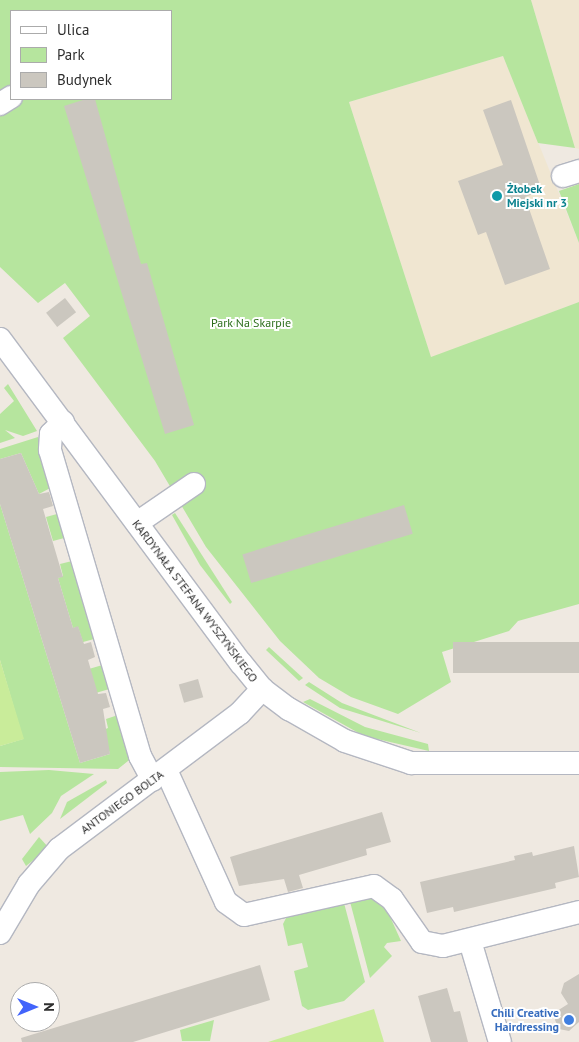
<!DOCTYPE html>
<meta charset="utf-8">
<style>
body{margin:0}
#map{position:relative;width:579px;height:1042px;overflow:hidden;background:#efe9e1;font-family:"PT Sans",sans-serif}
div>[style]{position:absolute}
.education>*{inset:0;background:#f0e6d1}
.green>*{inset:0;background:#b6e59e;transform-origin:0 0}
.pitch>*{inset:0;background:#c9ec9a}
.building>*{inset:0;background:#cbc7bf;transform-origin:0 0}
.roads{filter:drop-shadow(1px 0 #b4b7c1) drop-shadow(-1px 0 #b4b7c1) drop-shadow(0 1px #b4b7c1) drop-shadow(0 -1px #b4b7c1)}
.minor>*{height:22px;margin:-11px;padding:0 11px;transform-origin:11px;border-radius:11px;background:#fff}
.dots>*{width:14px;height:14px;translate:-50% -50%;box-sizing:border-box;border:2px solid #fff;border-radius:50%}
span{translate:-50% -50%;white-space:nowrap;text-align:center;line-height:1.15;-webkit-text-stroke:4px #fff;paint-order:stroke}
.culture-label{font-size:12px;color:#0d838f;font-weight:700}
.left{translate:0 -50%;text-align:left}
.park-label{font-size:12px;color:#2c6e1b}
.street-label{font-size:12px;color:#2e2e2e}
.shop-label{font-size:12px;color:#366cbe;font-weight:700}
.right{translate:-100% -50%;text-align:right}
.legend{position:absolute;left:10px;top:10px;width:162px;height:90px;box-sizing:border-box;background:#fff;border:1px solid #ababab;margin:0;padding:6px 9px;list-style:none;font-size:15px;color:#2e2e2e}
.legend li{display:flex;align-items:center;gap:10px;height:25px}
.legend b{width:25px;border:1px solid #ababab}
.north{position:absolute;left:10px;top:982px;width:50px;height:50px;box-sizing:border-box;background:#fff;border:1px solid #ababab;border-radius:50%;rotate:90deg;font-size:14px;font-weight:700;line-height:20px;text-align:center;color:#2e2e2e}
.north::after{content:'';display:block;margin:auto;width:18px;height:22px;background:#4264fb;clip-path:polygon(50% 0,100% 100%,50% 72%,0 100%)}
</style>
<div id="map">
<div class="education">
<i style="clip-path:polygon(531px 0,579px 0,579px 149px,575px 148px)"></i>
<i style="clip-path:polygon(503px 56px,579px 243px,579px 302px,431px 358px,349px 102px)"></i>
</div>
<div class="green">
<i style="clip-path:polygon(evenodd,0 0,531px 0,575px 148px,538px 143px,503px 56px,349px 102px,431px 357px,579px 302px,579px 604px,518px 621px,509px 631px,442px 652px,451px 682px,398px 714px,351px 697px,319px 678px,280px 641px,206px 547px,155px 461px,63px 338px,90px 316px,65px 283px,38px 303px,0 267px,0 0,11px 11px,171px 11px,171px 99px,11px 99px,11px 11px)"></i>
<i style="clip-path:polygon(579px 184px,579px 243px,559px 191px)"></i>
<i style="clip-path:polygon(8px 384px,37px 431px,23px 436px,5px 430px,15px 438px,0 443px,0 414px,14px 401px,4px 388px)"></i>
<i style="clip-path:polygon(38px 437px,54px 486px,39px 494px,21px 453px,0 459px,0 449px)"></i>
<i style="clip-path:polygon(0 504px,80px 763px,110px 754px,103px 730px,108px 728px,106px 719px,121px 714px,133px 757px,118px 769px,0 767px,0 746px,23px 739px,0 660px)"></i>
<i style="clip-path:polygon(175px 513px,232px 602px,230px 604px,200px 565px,172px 515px)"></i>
<i style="clip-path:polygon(57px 514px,68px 537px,53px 541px,46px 517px)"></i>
<i style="clip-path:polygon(76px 560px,98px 638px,83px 642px,78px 627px,73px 628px,58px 578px,63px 576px,60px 564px)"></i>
<i style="clip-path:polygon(269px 647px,303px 678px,299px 681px,266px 650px)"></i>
<i style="left:106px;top:664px;width:25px;height:17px;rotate:74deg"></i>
<i style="clip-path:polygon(309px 682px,342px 703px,421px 733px,340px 708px,305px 685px)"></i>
<i style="clip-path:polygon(310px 699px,365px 727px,428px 744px,429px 751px,364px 736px,303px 702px)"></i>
<i style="clip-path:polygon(49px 770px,94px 774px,61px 796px,52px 813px,30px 834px,23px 815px,0 821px,0 772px)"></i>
<i style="clip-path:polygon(106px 780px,107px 783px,60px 819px,67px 802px)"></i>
<i style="clip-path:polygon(39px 837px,49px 848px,26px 866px,22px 859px)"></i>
<i style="clip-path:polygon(348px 894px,366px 894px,383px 901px,401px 941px,387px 943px,384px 947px,392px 956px,370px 978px)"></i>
<i style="clip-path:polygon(344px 903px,365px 982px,344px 1001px,308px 1010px,302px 1006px,294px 971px,308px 967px,302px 943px,288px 946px,283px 924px,289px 912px)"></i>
<i style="clip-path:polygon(214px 1020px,210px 1041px,182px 1041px,180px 1030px)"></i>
</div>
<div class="pitch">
<i style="clip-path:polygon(0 660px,24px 739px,0 746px)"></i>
<i style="clip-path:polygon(374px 1009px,384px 1042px,268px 1042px)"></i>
</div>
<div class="building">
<i style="clip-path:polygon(86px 99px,95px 99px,141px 264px,147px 263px,194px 425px,165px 434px,64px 106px)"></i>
<i style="clip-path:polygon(511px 100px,542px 191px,525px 197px,550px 269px,505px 285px,486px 232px,478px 235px,458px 181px,503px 165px,483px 110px)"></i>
<i style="left:65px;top:298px;width:18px;height:24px;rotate:52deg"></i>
<i style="clip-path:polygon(21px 453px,39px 494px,49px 492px,53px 506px,43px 509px,63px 577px,58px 578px,73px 628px,78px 626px,84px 644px,91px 642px,95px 657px,88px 660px,98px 694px,106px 693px,110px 707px,103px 709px,110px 754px,80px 763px,0 504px,0 459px)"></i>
<i style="left:404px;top:505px;width:30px;height:169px;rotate:73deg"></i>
<i style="left:579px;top:642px;width:31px;height:126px;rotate:90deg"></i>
<i style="left:198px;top:679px;width:19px;height:20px;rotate:74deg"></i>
<i style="clip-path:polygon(382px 812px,391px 842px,366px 849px,367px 855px,299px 875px,303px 888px,288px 892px,284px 879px,239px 886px,230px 857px)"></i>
<i style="clip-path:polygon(574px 846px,579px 877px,555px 883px,556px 888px,454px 912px,453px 907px,427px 913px,420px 882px,515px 860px,514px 856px,532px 852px,533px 856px)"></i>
<i style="clip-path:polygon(260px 965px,270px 1000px,133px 1042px,22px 1042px,21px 1038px)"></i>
<i style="clip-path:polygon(579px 974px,579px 1022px,569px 1031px,559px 1029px,555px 1020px,557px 1011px,568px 1004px,561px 993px,564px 983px)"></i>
<i style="clip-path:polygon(447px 988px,454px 1012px,460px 1011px,468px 1042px,431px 1042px,418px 996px)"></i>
</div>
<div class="roads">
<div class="minor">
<i style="left:0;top:104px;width:13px;rotate:-32deg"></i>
<i style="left:563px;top:176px;width:17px;rotate:-17deg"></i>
<i style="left:0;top:339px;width:404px;rotate:53.4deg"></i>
<i style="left:241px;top:663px;width:33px;rotate:51deg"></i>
<i style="left:262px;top:689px;width:34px;rotate:37deg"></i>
<i style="left:289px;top:709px;width:64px;rotate:29.7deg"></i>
<i style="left:345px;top:741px;width:70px;rotate:18.4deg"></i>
<i style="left:411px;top:763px;width:168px"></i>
<i style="left:63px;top:422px;width:17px;rotate:135deg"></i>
<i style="left:51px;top:434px;width:16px;rotate:94deg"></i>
<i style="left:50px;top:450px;width:319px;rotate:73.6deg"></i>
<i style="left:140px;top:756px;width:27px;rotate:62deg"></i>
<i style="left:137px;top:523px;width:69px;rotate:-34.4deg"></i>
<i style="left:166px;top:770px;width:145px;rotate:65.6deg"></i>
<i style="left:226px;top:902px;width:22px;rotate:36deg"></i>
<i style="left:244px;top:915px;width:133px;rotate:-12.6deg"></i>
<i style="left:374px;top:886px;width:22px;rotate:36deg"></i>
<i style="left:392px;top:899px;width:52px;rotate:55.1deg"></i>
<i style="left:422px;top:942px;width:21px;rotate:11deg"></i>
<i style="left:443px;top:946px;width:140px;rotate:-14deg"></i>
<i style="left:0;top:933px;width:57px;rotate:-59.4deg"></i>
<i style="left:29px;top:884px;width:46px;rotate:-49.4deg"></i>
<i style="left:59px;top:849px;width:226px;rotate:-36.9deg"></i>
<i style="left:240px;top:713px;width:33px;rotate:-47deg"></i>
<i style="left:470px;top:941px;width:105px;rotate:73.5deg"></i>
</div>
</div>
<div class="dots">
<i style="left:497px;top:196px;background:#0f9aa8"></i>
<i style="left:569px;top:1020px;background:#3f7fe0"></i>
</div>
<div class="culture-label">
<span class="left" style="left:507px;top:196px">Żłobek<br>Miejski nr 3</span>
</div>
<div class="park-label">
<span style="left:251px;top:323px">Park Na Skarpie</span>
</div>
<div class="street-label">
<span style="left:195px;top:601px;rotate:53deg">KARDYNAŁA STEFANA WYSZYŃSKIEGO</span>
<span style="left:122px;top:802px;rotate:-36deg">ANTONIEGO BOLTA</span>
</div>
<div class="shop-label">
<span class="right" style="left:559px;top:1020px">Chili Creative<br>Hairdressing</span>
</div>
<ul class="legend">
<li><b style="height:6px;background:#fff"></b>Ulica</li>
<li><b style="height:14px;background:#b6e59e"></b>Park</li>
<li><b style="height:14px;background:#cbc7bf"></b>Budynek</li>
</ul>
<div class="north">N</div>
</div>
